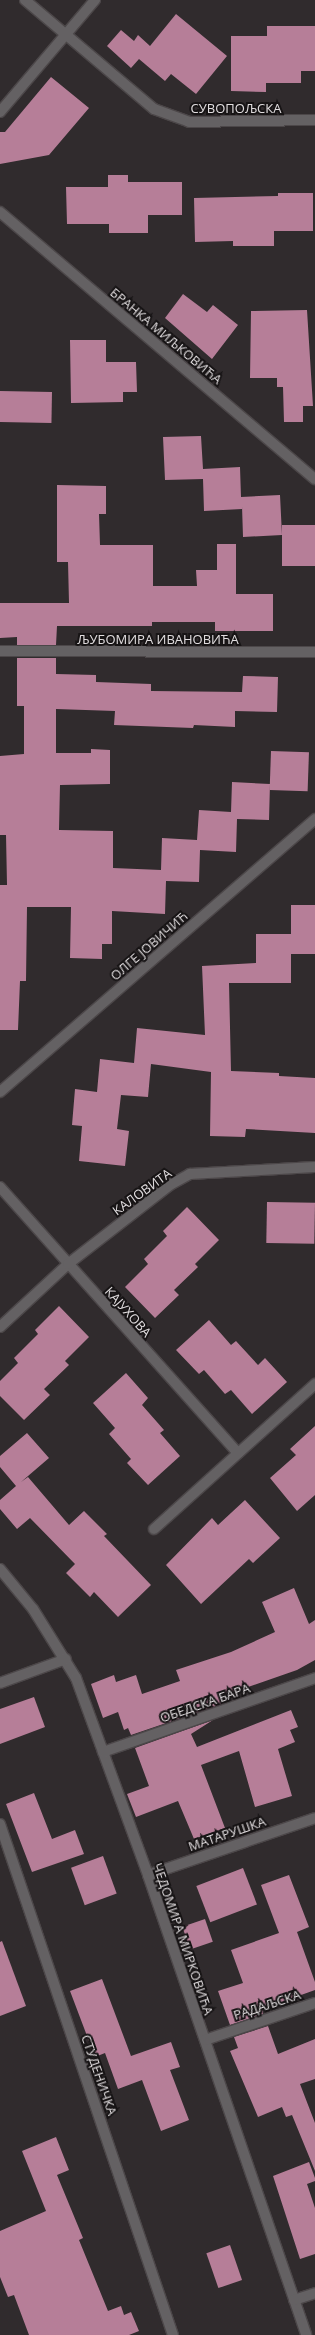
<!DOCTYPE html>
<meta charset="utf-8">
<style>
body{margin:0}
#map{position:relative;width:315px;height:2335px;overflow:hidden;background:#302b2d;font-family:"Open Sans",sans-serif}
div>[style]{position:absolute}
.building>*{inset:0;background:#b67e98;transform-origin:0 0}
.roads{filter:drop-shadow(1px 0 #4c4749) drop-shadow(-1px 0 #4c4749) drop-shadow(0 1px #4c4749) drop-shadow(0 -1px #4c4749)}
.minor>*{height:10px;margin:-5px;padding:0 5px;transform-origin:5px;border-radius:5px;background:#646163}
.tertiary>*{height:10px;margin:-5px;padding:0 5px;transform-origin:5px;border-radius:5px;background:#646163}
span{translate:-50% -50%;white-space:nowrap;text-align:center;line-height:1.15;-webkit-text-stroke:4px #171415;paint-order:stroke}
.street-label{font-size:13px;color:#e1dddf}
</style>
<div id="map">
<div class="building">
<i style="clip-path:polygon(176px 14px,227px 56px,196px 94px,171px 74px,165px 81px,139px 59px,131px 68px,107px 46px,121px 30px,134px 41px,138px 35px,150px 46px)"></i>
<i style="clip-path:polygon(267px 26px,315px 26px,315px 71px,301px 71px,301px 83px,266px 83px,266px 92px,231px 91px,231px 36px,267px 36px)"></i>
<i style="clip-path:polygon(51px 77px,89px 108px,49px 155px,0 164px,0 132px,5px 132px)"></i>
<i style="clip-path:polygon(108px 175px,128px 175px,128px 182px,182px 182px,182px 215px,148px 215px,148px 233px,109px 233px,109px 224px,67px 224px,66px 187px,108px 187px)"></i>
<i style="clip-path:polygon(278px 193px,313px 193px,313px 231px,274px 231px,274px 246px,233px 246px,233px 241px,195px 242px,194px 198px,278px 196px)"></i>
<i style="clip-path:polygon(183px 294px,207px 312px,213px 305px,238px 325px,212px 359px,165px 318px)"></i>
<i style="clip-path:polygon(307px 310px,313px 406px,303px 406px,303px 422px,284px 422px,283px 387px,277px 387px,277px 378px,250px 378px,251px 311px)"></i>
<i style="clip-path:polygon(70px 340px,106px 340px,106px 362px,136px 362px,137px 392px,123px 392px,123px 402px,71px 403px)"></i>
<i style="left:0;top:391px;width:52px;height:31px;rotate:1deg"></i>
<i style="clip-path:polygon(201px 436px,203px 469px,240px 467px,241px 497px,280px 495px,282px 535px,243px 537px,242px 506px,242px 509px,204px 511px,203px 479px,165px 480px,163px 437px)"></i>
<i style="clip-path:polygon(57px 485px,106px 486px,106px 514px,99px 514px,100px 545px,153px 545px,153px 586px,197px 586px,196px 570px,217px 570px,217px 544px,236px 544px,236px 594px,273px 594px,273px 631px,215px 631px,215px 622px,152px 622px,152px 626px,57px 626px,56px 645px,17px 645px,17px 637px,0 638px,0 603px,69px 603px,68px 562px,57px 562px)"></i>
<i style="left:315px;top:525px;width:41px;height:33px;rotate:90deg"></i>
<i style="clip-path:polygon(17px 658px,56px 658px,56px 674px,96px 675px,96px 682px,151px 684px,151px 691px,242px 692px,243px 676px,278px 677px,277px 712px,235px 711px,235px 727px,194px 725px,193px 728px,114px 725px,115px 711px,56px 709px,56px 753px,91px 753px,91px 749px,110px 750px,110px 784px,60px 785px,59px 830px,113px 831px,113px 868px,161px 870px,162px 838px,197px 840px,199px 810px,231px 812px,232px 782px,270px 784px,269px 820px,237px 819px,236px 852px,200px 850px,199px 882px,166px 881px,165px 914px,112px 911px,112px 944px,102px 944px,102px 959px,70px 958px,71px 907px,27px 907px,26px 981px,20px 981px,18px 1030px,0 1030px,0 885px,7px 885px,6px 835px,0 835px,0 756px,24px 754px,24px 706px,17px 706px)"></i>
<i style="left:271px;top:751px;width:38px;height:39px;rotate:2deg"></i>
<i style="clip-path:polygon(291px 905px,315px 905px,315px 954px,291px 954px,291px 983px,229px 983px,231px 1071px,279px 1073px,279px 1076px,315px 1078px,315px 1133px,246px 1129px,245px 1137px,210px 1136px,211px 1072px,151px 1064px,148px 1097px,121px 1095px,117px 1129px,129px 1131px,125px 1166px,79px 1161px,82px 1126px,72px 1125px,75px 1089px,97px 1092px,100px 1059px,134px 1063px,137px 1028px,205px 1035px,202px 966px,256px 963px,256px 934px,291px 934px)"></i>
<i style="left:267px;top:1202px;width:48px;height:41px;rotate:1deg"></i>
<i style="clip-path:polygon(187px 1207px,219px 1240px,195px 1264px,198px 1267px,174px 1290px,179px 1295px,155px 1318px,125px 1287px,148px 1264px,144px 1259px,167px 1236px,163px 1231px)"></i>
<i style="clip-path:polygon(59px 1306px,89px 1337px,65px 1361px,69px 1365px,44px 1389px,50px 1395px,24px 1420px,0 1396px,0 1381px,18px 1363px,14px 1358px,38px 1334px,35px 1330px)"></i>
<i style="clip-path:polygon(209px 1320px,231px 1345px,236px 1341px,258px 1365px,265px 1358px,287px 1382px,252px 1414px,231px 1390px,225px 1394px,204px 1370px,199px 1374px,176px 1350px)"></i>
<i style="clip-path:polygon(126px 1373px,148px 1398px,142px 1405px,164px 1430px,160px 1433px,180px 1456px,148px 1485px,127px 1463px,131px 1459px,109px 1434px,115px 1428px,93px 1403px)"></i>
<i style="clip-path:polygon(315px 1426px,315px 1495px,297px 1511px,270px 1478px,296px 1455px,290px 1449px)"></i>
<i style="clip-path:polygon(27px 1433px,49px 1458px,21px 1482px,28px 1477px,69px 1525px,84px 1511px,107px 1534px,104px 1536px,151px 1585px,118px 1617px,94px 1592px,90px 1597px,66px 1573px,75px 1564px,30px 1518px,17px 1529px,0 1509px,0 1500px,16px 1486px,0 1467px,0 1456px)"></i>
<i style="clip-path:polygon(245px 1500px,280px 1538px,253px 1563px,249px 1559px,201px 1604px,166px 1565px,212px 1518px,218px 1525px)"></i>
<i style="clip-path:polygon(294px 1588px,309px 1624px,315px 1620px,315px 1660px,297px 1670px,222px 1696px,225px 1703px,131px 1735px,128px 1728px,124px 1730px,118px 1712px,103px 1718px,91px 1684px,114px 1675px,116px 1682px,136px 1675px,142px 1694px,180px 1681px,176px 1670px,231px 1652px,275px 1632px,262px 1602px)"></i>
<i style="clip-path:polygon(34px 1697px,45px 1727px,0 1744px,0 1709px)"></i>
<i style="clip-path:polygon(291px 1710px,298px 1727px,290px 1730px,295px 1742px,278px 1749px,292px 1796px,255px 1807px,239px 1751px,201px 1765px,225px 1828px,194px 1839px,178px 1801px,136px 1817px,127px 1794px,149px 1786px,135px 1748px,213px 1720px,191px 1734px,197px 1747px)"></i>
<i style="clip-path:polygon(34px 1793px,52px 1839px,75px 1830px,84px 1854px,32px 1872px,6px 1804px)"></i>
<i style="left:103px;top:1856px;width:40px;height:34px;rotate:70deg"></i>
<i style="left:243px;top:1868px;width:39px;height:50px;rotate:69deg"></i>
<i style="clip-path:polygon(289px 1875px,309px 1927px,297px 1932px,315px 1982px,315px 1990px,262px 2009px,263px 2014px,230px 2025px,218px 1991px,243px 1983px,231px 1950px,279px 1933px,261px 1885px)"></i>
<i style="left:205px;top:1919px;width:24px;height:24px;rotate:71deg"></i>
<i style="clip-path:polygon(2px 1941px,26px 2006px,0 2016px,0 1942px)"></i>
<i style="clip-path:polygon(102px 1979px,131px 2056px,171px 2042px,180px 2067px,170px 2070px,189px 2120px,161px 2131px,142px 2080px,118px 2089px,105px 2053px,95px 2057px,70px 1991px)"></i>
<i style="clip-path:polygon(268px 2026px,278px 2054px,315px 2039px,315px 2079px,300px 2084px,315px 2123px,315px 2171px,292px 2115px,286px 2117px,282px 2107px,258px 2117px,230px 2051px,238px 2048px,234px 2037px)"></i>
<i style="clip-path:polygon(56px 2137px,69px 2170px,57px 2175px,83px 2238px,79px 2240px,108px 2311px,121px 2306px,124px 2315px,131px 2312px,139px 2331px,129px 2335px,29px 2335px,14px 2295px,8px 2297px,0 2277px,0 2231px,46px 2211px,22px 2151px)"></i>
<i style="clip-path:polygon(309px 2162px,315px 2178px,315px 2181px,307px 2184px,315px 2208px,315px 2254px,300px 2259px,273px 2176px)"></i>
<i style="left:230px;top:2245px;width:37px;height:25px;rotate:71deg"></i>
</div>
<div class="roads">
<div class="minor">
<i style="left:25px;top:0;width:169px;rotate:40.2deg"></i>
<i style="left:154px;top:109px;width:37px;rotate:20deg"></i>
<i style="left:189px;top:122px;width:126px;rotate:-0.9deg"></i>
<i style="left:0;top:112px;width:147px;rotate:-49.7deg"></i>
<i style="left:0;top:651px;width:315px;rotate:0.2deg"></i>
<i style="left:0;top:1187px;width:357px;rotate:48.2deg"></i>
<i style="left:0;top:1327px;width:93px;rotate:-42.8deg"></i>
<i style="left:68px;top:1264px;width:129px;rotate:-37.8deg"></i>
<i style="left:170px;top:1185px;width:23px;rotate:-29deg"></i>
<i style="left:190px;top:1174px;width:125px;rotate:-3.2deg"></i>
<i style="left:154px;top:1529px;width:217px;rotate:-42deg"></i>
<i style="left:0;top:1569px;width:52px;rotate:50.5deg"></i>
<i style="left:33px;top:1609px;width:81px;rotate:58.1deg"></i>
<i style="left:76px;top:1678px;width:210px;rotate:69.9deg"></i>
<i style="left:148px;top:1875px;width:486px;rotate:71deg"></i>
<i style="left:0;top:1683px;width:70px;rotate:-20deg"></i>
<i style="left:103px;top:1752px;width:225px;rotate:-19.2deg"></i>
<i style="left:0;top:1824px;width:539px;rotate:71.3deg"></i>
<i style="left:148px;top:1875px;width:176px;rotate:-18.8deg"></i>
<i style="left:205px;top:2040px;width:116px;rotate:-18.6deg"></i>
<i style="left:294px;top:2300px;width:22px;rotate:-18deg"></i>
</div>
<div class="tertiary">
<i style="left:0;top:212px;width:413px;rotate:40.3deg"></i>
<i style="left:0;top:1092px;width:417px;rotate:-40.9deg"></i>
</div>
</div>
<div class="street-label">
<span style="left:236px;top:108px">СУВОПОЉСКА</span>
<span style="left:166px;top:336px;rotate:40deg">БРАНКА МИЉКОВИЋА</span>
<span style="left:158px;top:639px">ЉУБОМИРА ИВАНОВИЋА</span>
<span style="left:149px;top:946px;rotate:-41deg">ОЛГЕ ЈОВИЧИЋ</span>
<span style="left:142px;top:1192px;rotate:-36deg">КАЛОВИТА</span>
<span style="left:128px;top:1312px;rotate:48deg">КАЈУХОВА</span>
<span style="left:205px;top:1703px;rotate:-19deg">ОБЕДСКА БАРА</span>
<span style="left:227px;top:1834px;rotate:-19deg">МАТАРУШКА</span>
<span style="left:183px;top:1939px;rotate:71deg">ЧЕДОМИРА МИРКОВИЋА</span>
<span style="left:267px;top:2005px;rotate:-18deg">РАДАЉСКА</span>
<span style="left:99px;top:2075px;rotate:71deg">СТУДЕНИЧКА</span>
</div>
</div>
